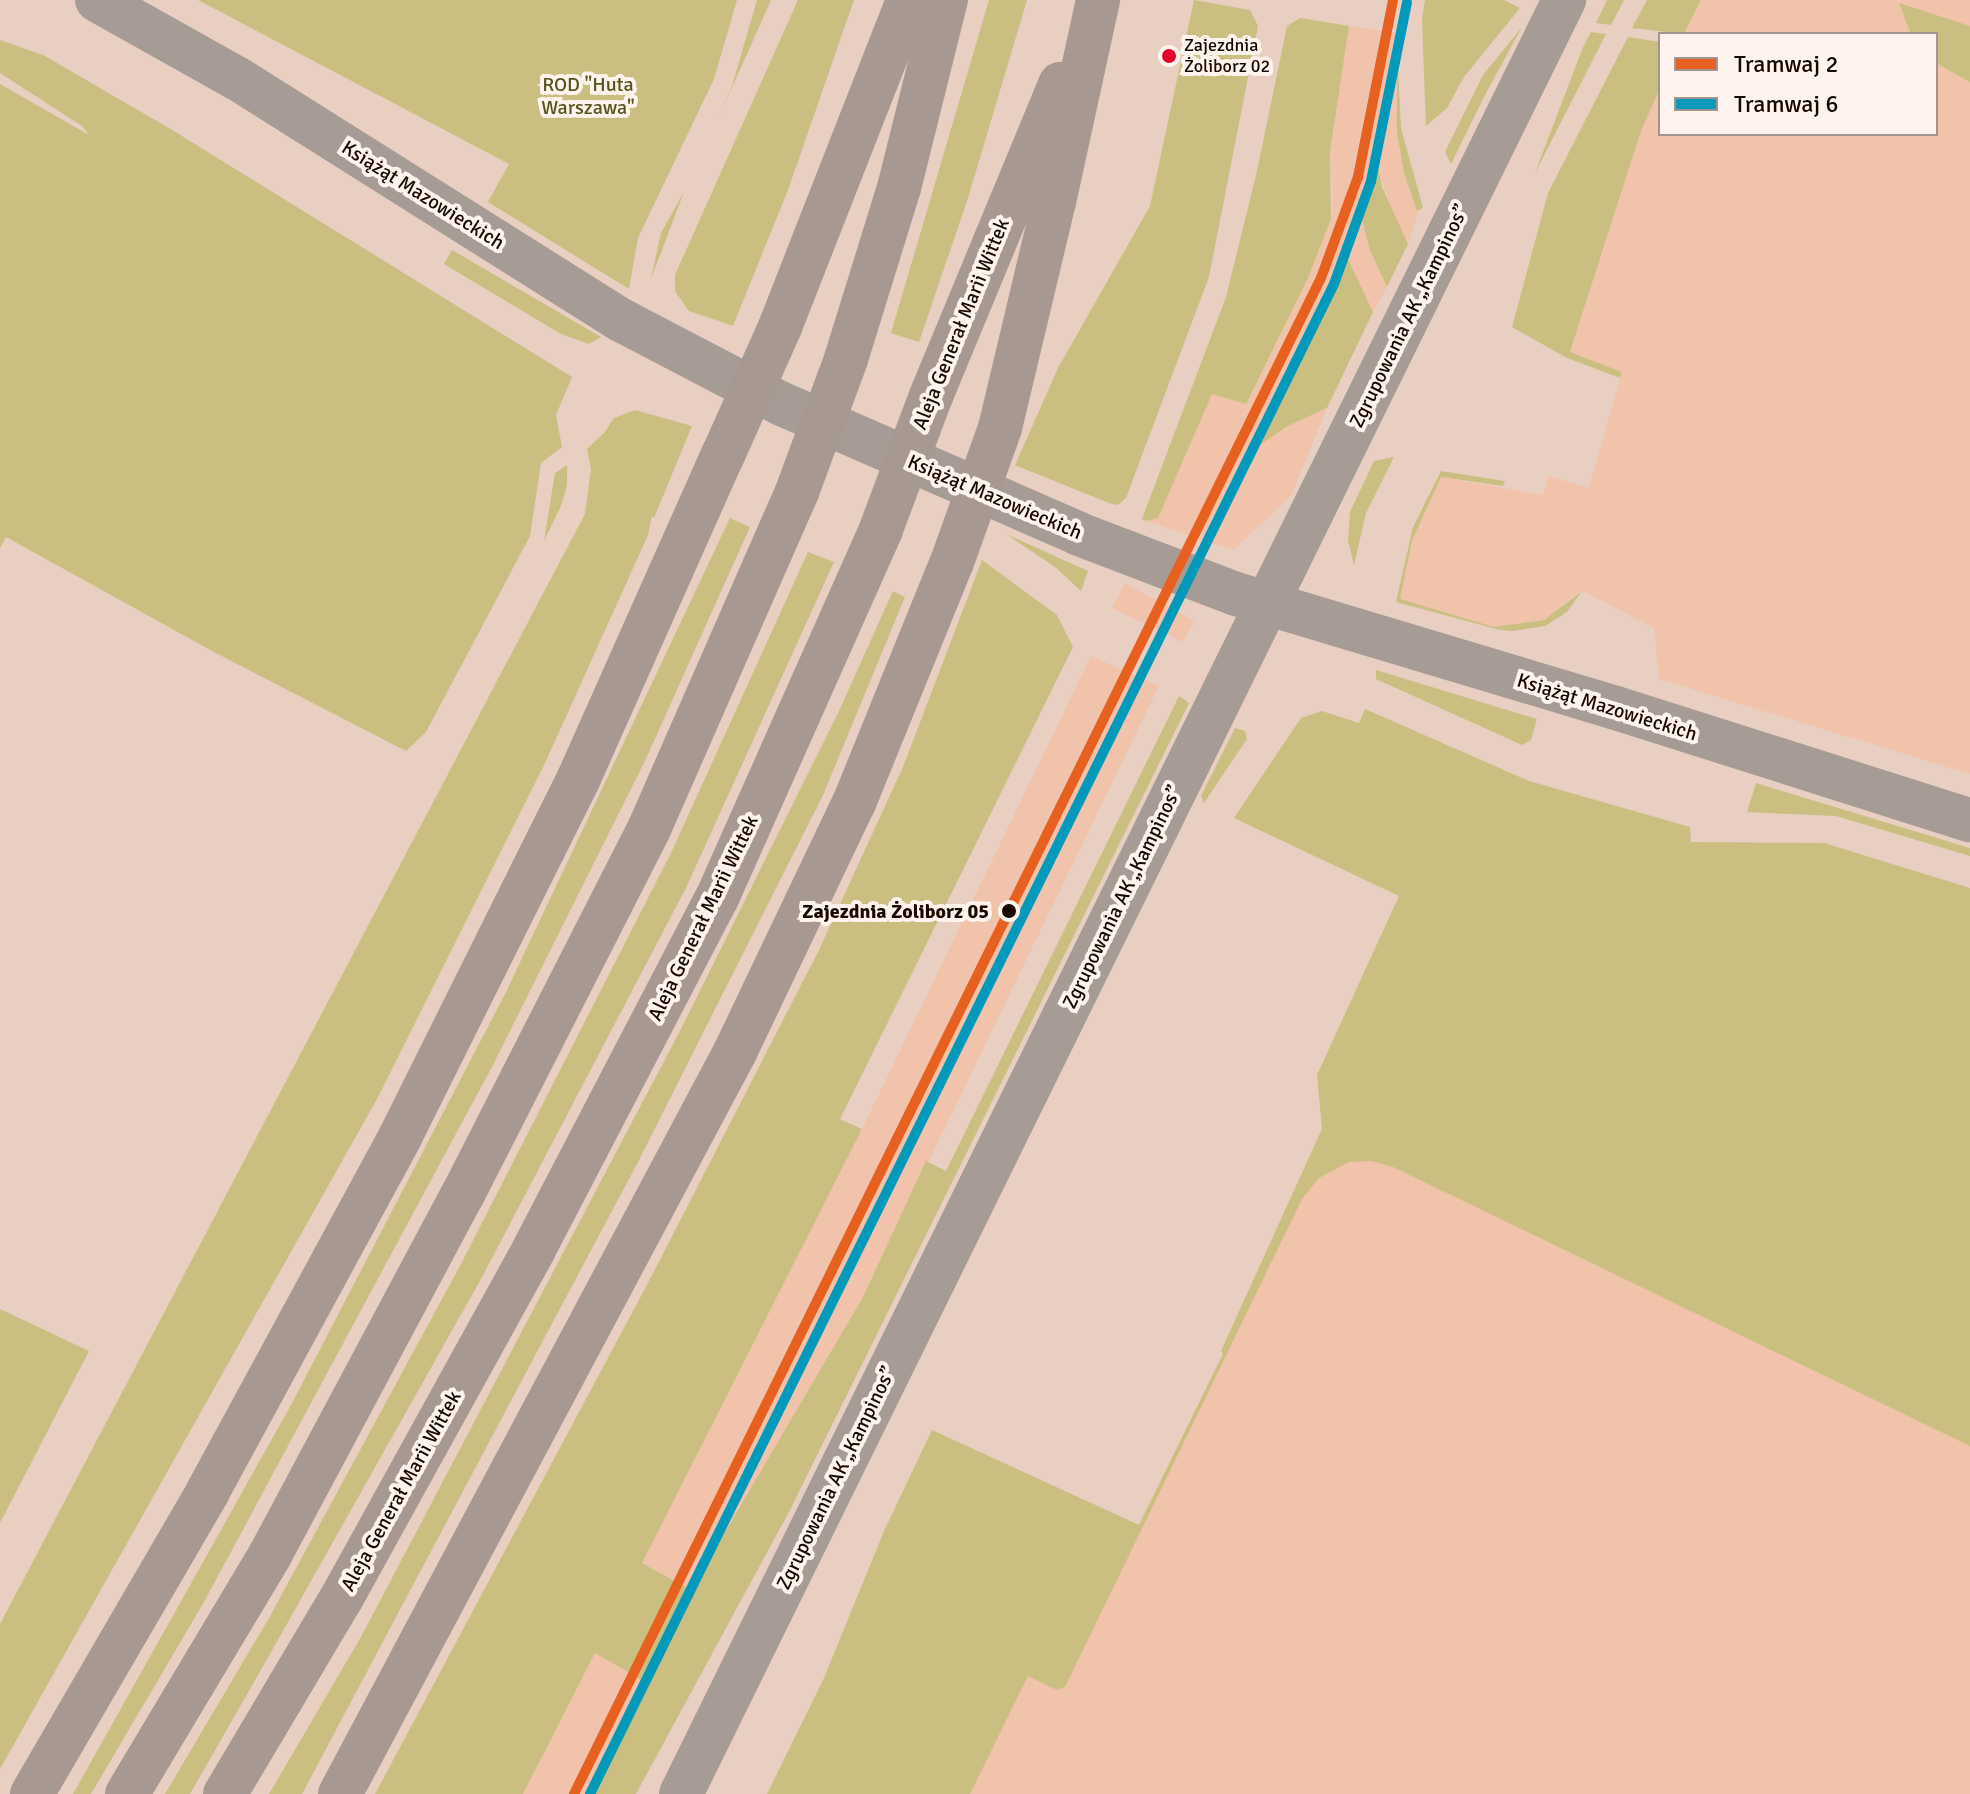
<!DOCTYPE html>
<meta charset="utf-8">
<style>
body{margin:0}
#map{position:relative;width:1970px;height:1794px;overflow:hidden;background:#e8cfc2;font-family:Signika,sans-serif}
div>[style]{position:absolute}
.built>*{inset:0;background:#f2c3ab}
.green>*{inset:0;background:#cabe80}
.street>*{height:44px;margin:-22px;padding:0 22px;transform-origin:22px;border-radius:22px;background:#a69b95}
.secondary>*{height:44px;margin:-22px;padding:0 22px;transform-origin:22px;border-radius:22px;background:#a79992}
.secondary-bridge>*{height:44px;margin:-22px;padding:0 22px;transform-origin:22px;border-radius:22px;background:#a79992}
.tram-1>*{height:10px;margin:-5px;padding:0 5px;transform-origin:5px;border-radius:5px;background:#e76020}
.tram-2>*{height:10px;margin:-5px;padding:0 5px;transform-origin:5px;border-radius:5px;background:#0299ba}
.dots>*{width:22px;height:22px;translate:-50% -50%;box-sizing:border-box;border:4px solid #fff3ed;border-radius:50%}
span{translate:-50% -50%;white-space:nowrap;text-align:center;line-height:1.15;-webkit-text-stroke:8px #fff3ed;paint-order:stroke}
.bus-label{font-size:18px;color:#190601}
.left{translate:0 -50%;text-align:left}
.park-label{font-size:20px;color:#57551e}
.street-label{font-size:20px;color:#190601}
.stop-label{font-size:20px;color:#190601;font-weight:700}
.right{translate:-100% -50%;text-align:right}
.legend{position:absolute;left:1658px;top:32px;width:280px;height:104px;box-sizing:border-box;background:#fff3ed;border:2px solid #a3948f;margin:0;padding:10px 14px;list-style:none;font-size:24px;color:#190601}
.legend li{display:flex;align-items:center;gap:16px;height:40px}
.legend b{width:40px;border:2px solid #a3948f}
</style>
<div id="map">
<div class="built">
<i style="clip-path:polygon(1701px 0,1970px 0,1970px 774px,1659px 679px,1654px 628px,1581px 590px,1544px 620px,1494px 627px,1400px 599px,1412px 541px,1441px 477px,1543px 495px,1548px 476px,1589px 488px,1622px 372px,1570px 353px,1641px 131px,1660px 87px,1660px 134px,1936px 134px,1936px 34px,1684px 34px)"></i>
<i style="clip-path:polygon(1349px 26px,1399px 33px,1395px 74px,1404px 173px,1418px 213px,1408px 244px,1393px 214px,1375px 160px,1360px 212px,1370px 250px,1387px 287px,1373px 312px,1344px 254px,1254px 448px,1288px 426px,1327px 408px,1291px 496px,1233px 550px,1146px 521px,1158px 518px,1212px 393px,1246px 404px,1308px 278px,1333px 211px,1330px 152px)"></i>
<i style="clip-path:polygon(1125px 583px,1194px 621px,1183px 642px,1112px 608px)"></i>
<i style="clip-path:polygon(1091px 656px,1159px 686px,863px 1297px,691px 1590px,641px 1562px,862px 1129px)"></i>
<i style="clip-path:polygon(1322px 1129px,1970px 1416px,1970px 1794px,771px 1794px,1139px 1525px,1223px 1354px,1221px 1351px)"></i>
<i style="clip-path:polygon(595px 1653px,647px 1683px,589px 1794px,523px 1794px)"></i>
</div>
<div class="green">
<i style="clip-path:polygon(198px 0,737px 0,714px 79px,638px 238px,629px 289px,488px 202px,509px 164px)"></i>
<i style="clip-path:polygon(757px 0,771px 0,717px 121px,732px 86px)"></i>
<i style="clip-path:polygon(798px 0,854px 0,788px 190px,733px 326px,689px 311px,675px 291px,675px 275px)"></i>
<i style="clip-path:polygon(989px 0,1027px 0,968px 198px,919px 342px,891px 333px)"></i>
<i style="clip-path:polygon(1194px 0,1250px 10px,1258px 26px,1209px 277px,1126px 498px,1118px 505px,1109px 503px,1015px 465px,1058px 368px,1150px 206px)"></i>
<i style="clip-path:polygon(1425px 0,1504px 0,1520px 8px,1464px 77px,1447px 108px,1426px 126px,1422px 20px)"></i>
<i style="clip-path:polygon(1607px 0,1624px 0,1611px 25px,1596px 23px)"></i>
<i style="clip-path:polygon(1647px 0,1701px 0,1684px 34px,1632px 28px)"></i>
<i style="clip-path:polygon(1899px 3px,1970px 26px,1970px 82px,1936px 63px,1936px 34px,1911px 34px)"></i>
<i style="clip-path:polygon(1300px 18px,1349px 26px,1330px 152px,1331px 219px,1308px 278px,1246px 404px,1212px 394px,1158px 518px,1146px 521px,1142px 519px,1226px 297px,1257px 171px,1287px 26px)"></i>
<i style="clip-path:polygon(1522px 27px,1485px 95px,1451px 164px,1445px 152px,1483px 75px)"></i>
<i style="clip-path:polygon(1591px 32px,1606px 34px,1535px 173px,1583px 47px)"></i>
<i style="clip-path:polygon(1628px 37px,1660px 42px,1660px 88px,1641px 131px,1570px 352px,1622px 372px,1620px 378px,1565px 357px,1512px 327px,1548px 193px)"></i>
<i style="clip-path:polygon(0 40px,43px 55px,169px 128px,572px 377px,556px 415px,562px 447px,541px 463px,530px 536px,426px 732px,406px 751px,212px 651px,6px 537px,0 548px,0 84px,89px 135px,82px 126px,0 73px)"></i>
<i style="clip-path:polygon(1397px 50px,1401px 128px,1423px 208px,1417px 211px,1404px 173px,1397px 132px)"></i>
<i style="clip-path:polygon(1376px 158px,1382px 187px,1408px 244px,1387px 287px,1370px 250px,1360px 212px)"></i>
<i style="clip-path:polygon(684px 192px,651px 279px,661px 233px)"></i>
<i style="clip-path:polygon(452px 250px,601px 337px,589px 344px,561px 334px,444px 264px)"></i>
<i style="clip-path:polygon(1345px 253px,1373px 312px,1327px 408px,1288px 426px,1252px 450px)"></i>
<i style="clip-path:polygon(635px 410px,692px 426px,654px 518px,652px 516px,648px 535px,546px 761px,377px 1099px,0 1769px,0 1624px,585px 514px,591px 469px,587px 449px,604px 433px,614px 418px)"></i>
<i style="clip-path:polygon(1394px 457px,1366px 513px,1354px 565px,1348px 541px,1350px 512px,1374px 461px)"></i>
<i style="clip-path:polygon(567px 465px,567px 485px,561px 506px,544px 541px,555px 473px)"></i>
<i style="clip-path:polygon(1441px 471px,1505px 481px,1503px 486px,1441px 477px,1412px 541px,1400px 599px,1494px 627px,1544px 620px,1582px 591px,1567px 612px,1545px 626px,1512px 631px,1500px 630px,1396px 602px,1413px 527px)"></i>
<i style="clip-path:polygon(730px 518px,750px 527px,645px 761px,493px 1065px,204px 1602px,91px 1794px,73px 1794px,291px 1405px,505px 994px)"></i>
<i style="clip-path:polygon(1006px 534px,1088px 571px,1081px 591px,1055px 567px)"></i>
<i style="clip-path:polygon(808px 552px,834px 562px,686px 888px,481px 1279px,270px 1654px,190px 1794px,165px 1794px,269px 1618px,461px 1264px,671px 853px)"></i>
<i style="clip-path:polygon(982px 560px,1057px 615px,1073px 647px,840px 1119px,862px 1129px,642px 1563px,691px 1590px,863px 1297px,926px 1161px,946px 1171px,1179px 696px,1189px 703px,790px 1510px,636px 1794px,589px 1794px,647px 1683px,595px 1653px,523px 1794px,375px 1794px,648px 1283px,818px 952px,903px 767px)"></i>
<i style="clip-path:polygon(893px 591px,905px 597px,823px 795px,638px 1162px,302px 1794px,269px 1794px,361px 1637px,681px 1029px,839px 711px)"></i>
<i style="clip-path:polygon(1376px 670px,1537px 719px,1531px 740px,1522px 745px,1376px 679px)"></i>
<i style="clip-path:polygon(1365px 709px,1529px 781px,1690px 827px,1691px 842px,1824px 843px,1970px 888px,1970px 1446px,1393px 1167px,1372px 1161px,1349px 1162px,1319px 1178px,1302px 1199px,1065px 1687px,1057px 1690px,1028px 1676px,970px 1794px,767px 1794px,824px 1678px,884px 1531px,932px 1430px,1139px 1525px,1223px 1354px,1221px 1351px,1322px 1129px,1317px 1075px,1399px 896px,1234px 818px,1301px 718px,1322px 711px,1359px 723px)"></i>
<i style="clip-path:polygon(1235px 728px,1245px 731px,1247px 739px,1204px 803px,1201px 796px)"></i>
<i style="clip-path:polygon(1756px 783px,1970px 848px,1970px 856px,1836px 816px,1747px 812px)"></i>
<i style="clip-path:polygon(0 1309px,89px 1351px,0 1523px)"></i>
</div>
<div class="street">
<i style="left:97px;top:0;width:162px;rotate:29.3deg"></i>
<i style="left:238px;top:79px;width:453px;rotate:32.2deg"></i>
<i style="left:621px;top:320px;width:182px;rotate:27.6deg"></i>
<i style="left:782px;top:404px;width:324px;rotate:23.6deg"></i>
<i style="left:1079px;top:534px;width:168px;rotate:20.9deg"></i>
<i style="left:1236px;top:594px;width:397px;rotate:16.7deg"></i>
<i style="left:1616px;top:708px;width:371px;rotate:17.6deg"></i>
<i style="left:681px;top:1794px;width:2000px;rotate:-63.79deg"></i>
</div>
<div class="secondary">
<i style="left:780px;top:327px;width:351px;rotate:-68.6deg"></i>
<i style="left:846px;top:359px;width:179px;rotate:-72.8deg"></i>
<i style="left:899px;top:188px;width:194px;rotate:-76deg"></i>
<i style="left:931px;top:396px;width:338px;rotate:-67.5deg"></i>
<i style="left:1000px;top:428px;width:232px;rotate:-76.6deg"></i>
<i style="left:1054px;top:202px;width:207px;rotate:-77.7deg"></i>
<i style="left:32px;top:1794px;width:350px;rotate:-59.8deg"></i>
<i style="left:208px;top:1491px;width:403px;rotate:-61.5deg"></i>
<i style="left:400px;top:1137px;width:399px;rotate:-63.5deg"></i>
<i style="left:578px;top:780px;width:356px;rotate:-66deg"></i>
<i style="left:127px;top:1794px;width:279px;rotate:-59.1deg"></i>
<i style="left:270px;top:1555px;width:409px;rotate:-61.9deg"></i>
<i style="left:463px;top:1194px;width:410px;rotate:-63deg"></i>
<i style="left:649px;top:829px;width:371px;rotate:-66.3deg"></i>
<i style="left:225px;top:1794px;width:227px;rotate:-59.3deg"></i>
<i style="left:341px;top:1599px;width:400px;rotate:-61.1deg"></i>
<i style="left:534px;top:1249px;width:396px;rotate:-62.5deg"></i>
<i style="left:717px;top:898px;width:404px;rotate:-66deg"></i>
<i style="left:340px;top:1794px;width:841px;rotate:-61.97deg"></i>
<i style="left:735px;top:1052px;width:276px;rotate:-64.5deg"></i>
<i style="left:854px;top:803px;width:260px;rotate:-67.9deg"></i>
</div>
<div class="secondary-bridge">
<i style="left:723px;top:455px;width:140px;rotate:-66deg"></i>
<i style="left:798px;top:489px;width:139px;rotate:-69.7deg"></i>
<i style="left:881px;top:529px;width:142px;rotate:-69.4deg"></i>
<i style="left:952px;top:562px;width:142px;rotate:-70.3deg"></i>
</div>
<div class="tram-1">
<i style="left:574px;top:1794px;width:1690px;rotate:-63.77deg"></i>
<i style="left:1321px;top:278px;width:108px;rotate:-69.9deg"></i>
<i style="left:1358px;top:177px;width:180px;rotate:-78.8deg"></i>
</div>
<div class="tram-2">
<i style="left:590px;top:1794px;width:1683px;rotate:-63.77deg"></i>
<i style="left:1334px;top:284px;width:109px;rotate:-70.2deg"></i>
<i style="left:1371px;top:181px;width:182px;rotate:-78.6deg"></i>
</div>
<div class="dots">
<i style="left:1169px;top:56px;background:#e4002b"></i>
<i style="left:1009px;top:911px;background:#190601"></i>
</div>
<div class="bus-label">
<span class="left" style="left:1184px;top:56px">Zajezdnia<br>Żoliborz 02</span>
</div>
<div class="park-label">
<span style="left:588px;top:96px">ROD "Huta<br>Warszawa"</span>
</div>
<div class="street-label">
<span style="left:423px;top:195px;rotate:32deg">Książąt Mazowieckich</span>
<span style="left:1409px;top:316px;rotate:-64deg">Zgrupowania AK „Kampinos”</span>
<span style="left:961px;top:324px;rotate:-68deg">Aleja Generał Marii Wittek</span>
<span style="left:995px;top:497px;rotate:23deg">Książąt Mazowieckich</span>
<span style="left:1607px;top:707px;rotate:17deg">Książąt Mazowieckich</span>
<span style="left:1122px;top:897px;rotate:-64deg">Zgrupowania AK „Kampinos”</span>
<span style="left:703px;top:918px;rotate:-64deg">Aleja Generał Marii Wittek</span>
<span style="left:836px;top:1478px;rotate:-64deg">Zgrupowania AK „Kampinos”</span>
<span style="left:401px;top:1491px;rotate:-61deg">Aleja Generał Marii Wittek</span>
</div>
<div class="stop-label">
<span class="right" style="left:989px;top:911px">Zajezdnia Żoliborz 05</span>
</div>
<ul class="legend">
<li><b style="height:10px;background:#e76020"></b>Tramwaj 2</li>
<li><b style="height:10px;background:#0299ba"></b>Tramwaj 6</li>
</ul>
</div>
